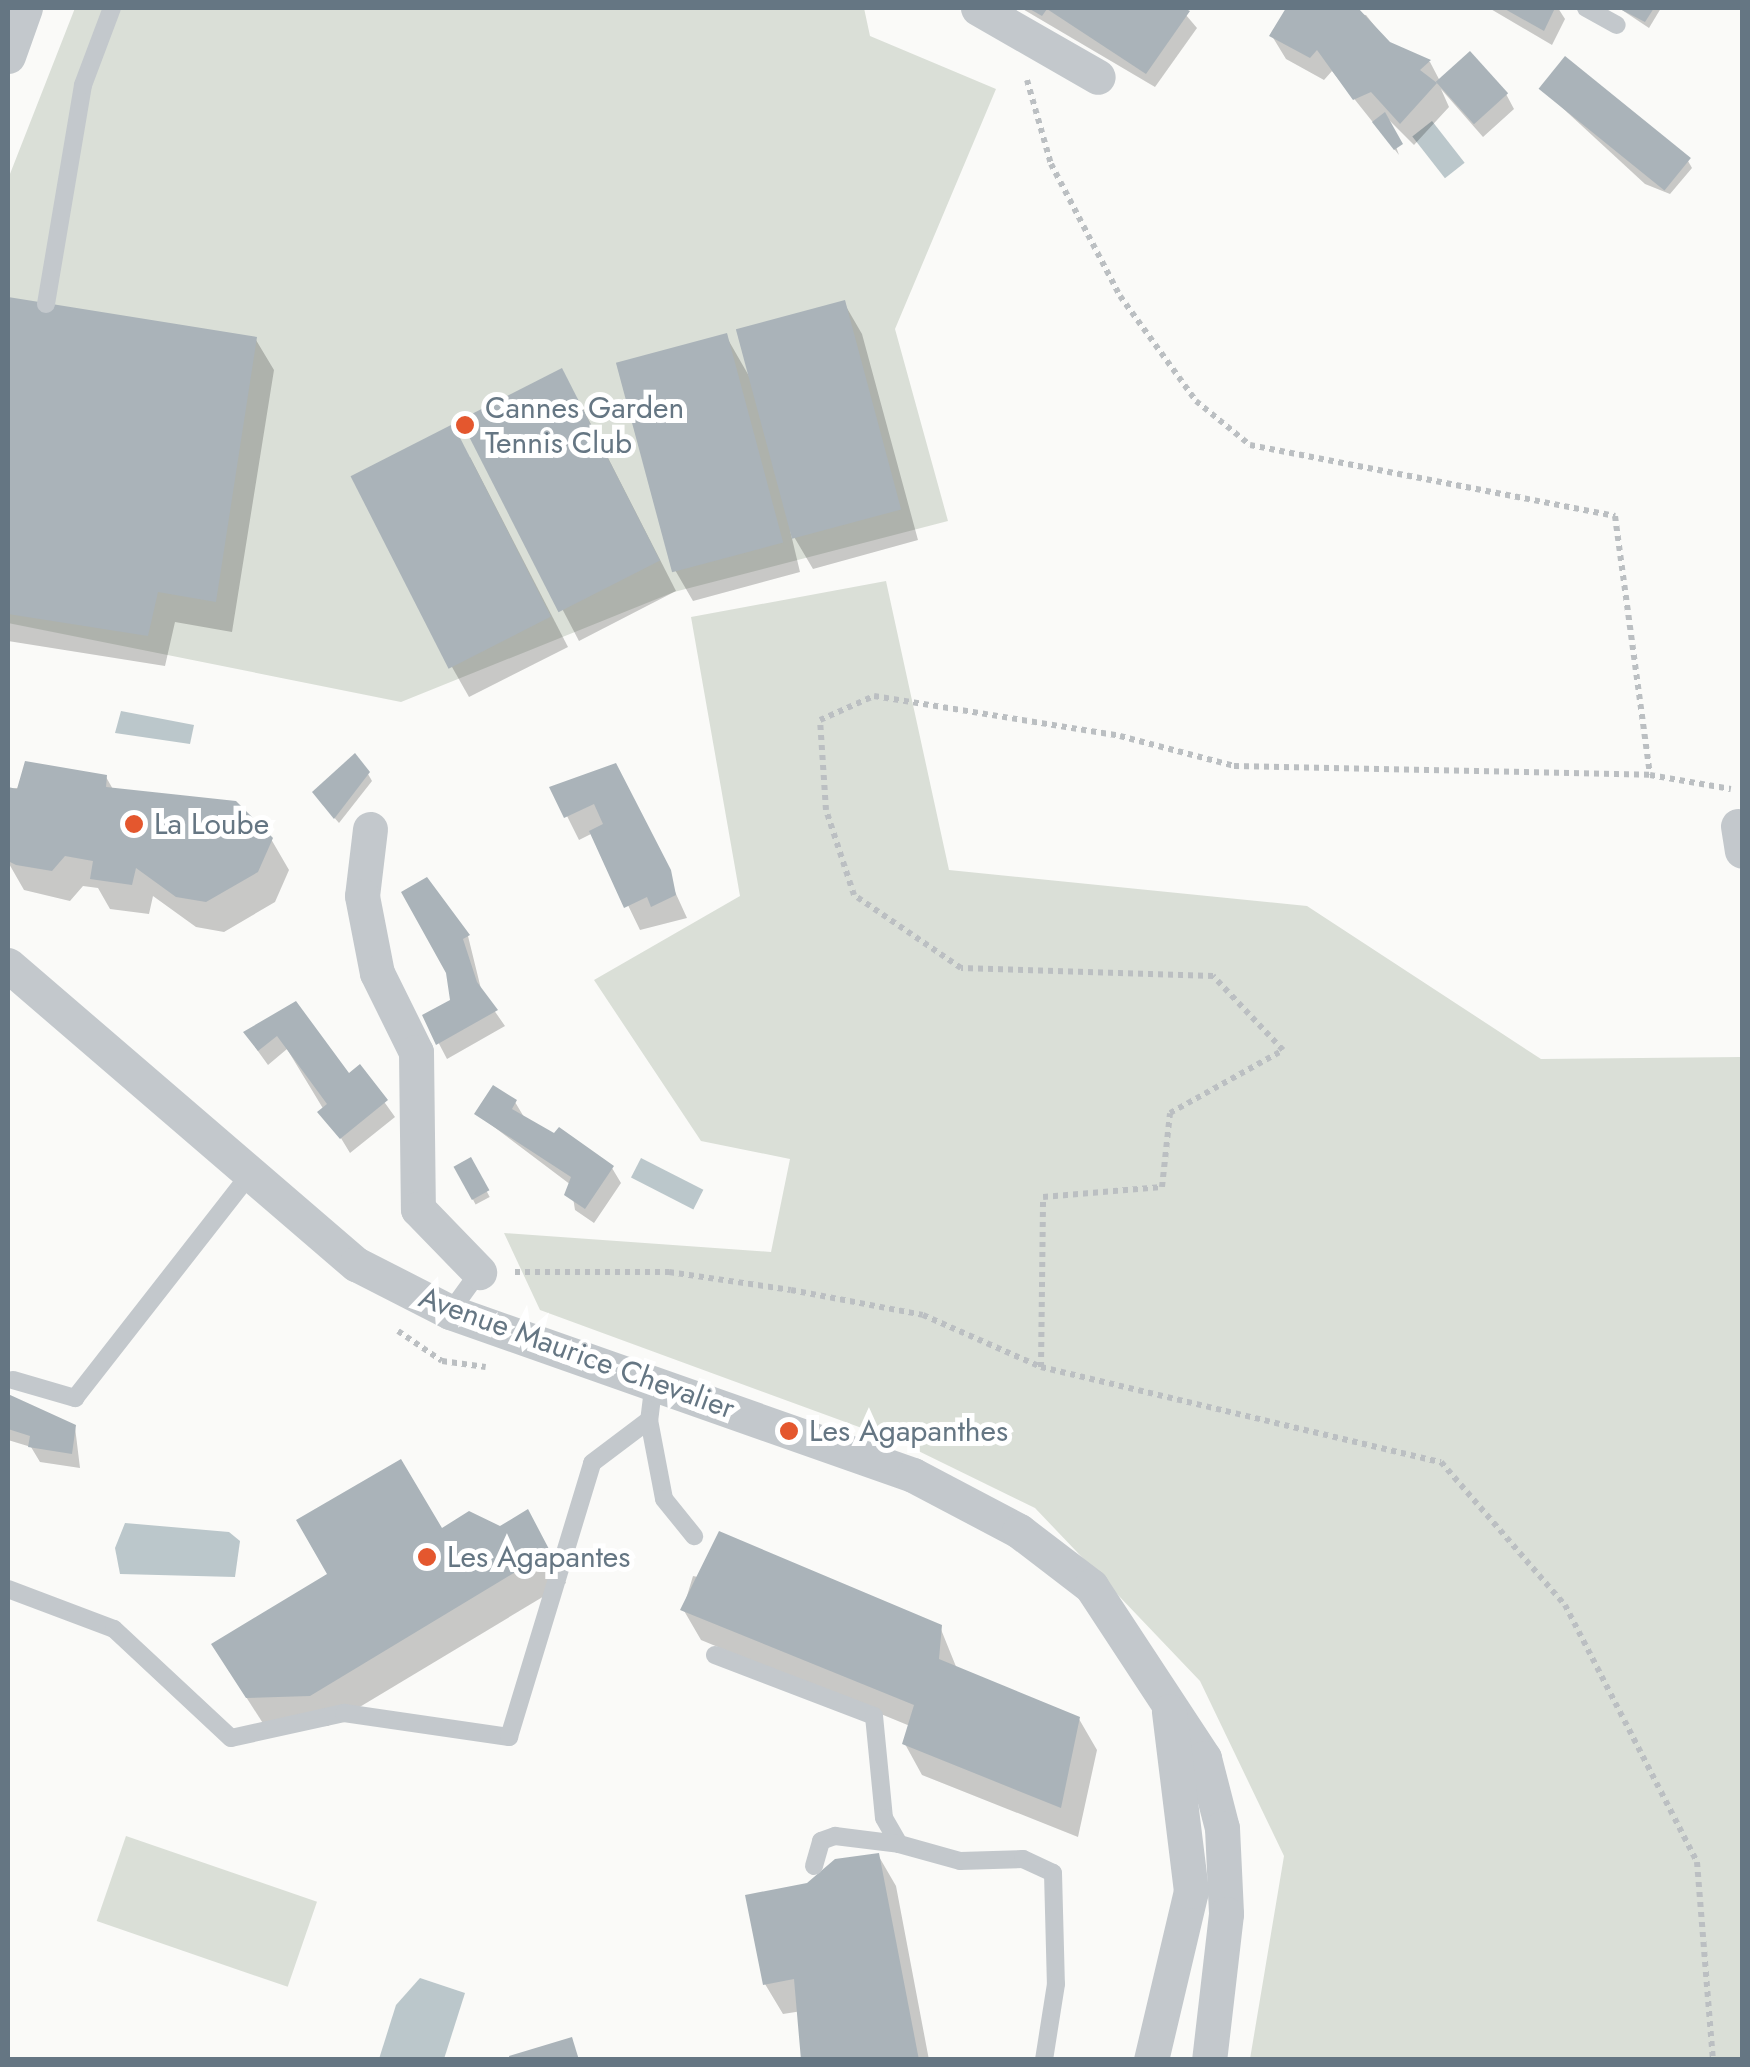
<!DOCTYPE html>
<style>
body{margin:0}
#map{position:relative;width:1750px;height:2067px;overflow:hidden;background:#fafaf8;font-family:Jost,sans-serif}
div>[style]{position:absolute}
.green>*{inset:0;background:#dadfd7;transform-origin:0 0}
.water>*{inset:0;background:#bbc7cb;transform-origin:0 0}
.shadow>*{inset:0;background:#0003;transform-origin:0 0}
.building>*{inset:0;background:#aab3b9;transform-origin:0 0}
.path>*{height:6px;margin-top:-3px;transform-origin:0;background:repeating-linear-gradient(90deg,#bbbfc2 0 5px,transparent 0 10px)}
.lane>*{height:18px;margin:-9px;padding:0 9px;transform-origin:9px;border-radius:9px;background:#c3c8cc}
.street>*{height:35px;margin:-17.5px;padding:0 17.5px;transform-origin:17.5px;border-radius:17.5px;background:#c3c8cc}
.dots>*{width:28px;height:28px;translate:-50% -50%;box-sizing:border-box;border:5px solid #fff;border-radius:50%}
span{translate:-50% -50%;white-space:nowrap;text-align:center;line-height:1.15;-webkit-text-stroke:10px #fff;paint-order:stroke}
.poi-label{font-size:30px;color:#657683}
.left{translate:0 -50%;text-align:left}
.street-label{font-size:30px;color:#657683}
.frame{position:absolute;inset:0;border:10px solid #657683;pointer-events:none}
</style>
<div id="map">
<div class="green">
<i style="clip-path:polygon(75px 8px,864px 8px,870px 36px,996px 89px,895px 329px,948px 521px,674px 592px,401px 702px,8px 623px,8px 179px)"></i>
<i style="clip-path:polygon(886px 581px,949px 870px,1307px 906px,1541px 1059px,1740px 1057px,1742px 2059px,1250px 2059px,1284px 1856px,1200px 1681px,1035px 1508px,900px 1442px,540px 1310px,504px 1233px,771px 1252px,790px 1159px,701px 1141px,594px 980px,740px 896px,691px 617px)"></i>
<i style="left:126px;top:1836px;width:202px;height:90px;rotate:19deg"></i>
</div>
<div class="water">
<i style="left:1432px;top:121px;width:53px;height:25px;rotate:52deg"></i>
<i style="clip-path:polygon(121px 711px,194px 725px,190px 744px,115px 733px)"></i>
<i style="left:641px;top:1158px;width:70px;height:22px;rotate:27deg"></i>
<i style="clip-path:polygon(125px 1523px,229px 1532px,240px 1541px,235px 1577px,120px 1574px,115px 1548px)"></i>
<i style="clip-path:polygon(420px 1978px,465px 1993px,444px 2059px,379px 2059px,396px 2005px)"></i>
</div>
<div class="shadow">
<i style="clip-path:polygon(1021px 8px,1180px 8px,1197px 28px,1155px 87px)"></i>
<i style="clip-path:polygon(1289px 8px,1366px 15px,1389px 44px,1430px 62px,1441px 83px,1506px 94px,1514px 109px,1483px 137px,1441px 89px,1449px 107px,1414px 145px,1385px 116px,1399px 155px,1332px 71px,1324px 80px,1286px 59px,1272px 36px)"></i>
<i style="clip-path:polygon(1489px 8px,1558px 8px,1565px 19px,1552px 45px)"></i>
<i style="clip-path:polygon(1619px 8px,1661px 8px,1649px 28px)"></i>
<i style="clip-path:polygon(1543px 90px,1688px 161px,1692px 168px,1670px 194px,1645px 184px)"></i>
<i style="clip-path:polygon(8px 299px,256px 340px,274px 370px,232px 632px,175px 622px,165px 666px,8px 641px)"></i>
<i style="clip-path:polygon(844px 303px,862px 334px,918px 540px,813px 569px,790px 530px,800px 572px,693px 601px,675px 570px,619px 365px,726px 336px,749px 376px)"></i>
<i style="clip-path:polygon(579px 401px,676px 591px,579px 641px,464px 421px)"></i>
<i style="clip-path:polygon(470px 457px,568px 647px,469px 697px,452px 667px)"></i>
<i style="clip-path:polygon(368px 774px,372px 781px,339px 823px,319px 800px)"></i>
<i style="clip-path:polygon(106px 777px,114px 791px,271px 839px,289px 870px,275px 902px,224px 932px,196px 927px,153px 896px,149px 914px,110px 909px,98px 888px,83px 886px,70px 901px,24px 890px,8px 862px,8px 789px)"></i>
<i style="clip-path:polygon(553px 788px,628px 789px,687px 918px,640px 930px,593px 833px,579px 840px)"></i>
<i style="clip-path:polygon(404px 893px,468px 936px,482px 993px,505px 1026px,447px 1059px,425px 1017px,453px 1001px,448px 973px)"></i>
<i style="clip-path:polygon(295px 1004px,348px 1077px,360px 1068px,395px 1117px,350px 1153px,287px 1049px,268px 1065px,255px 1047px)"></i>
<i style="clip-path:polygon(515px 1102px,524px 1117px,612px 1168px,621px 1183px,594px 1223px,575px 1210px,571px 1185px,477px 1114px)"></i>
<i style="left:470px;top:1160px;width:42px;height:16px;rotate:62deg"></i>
<i style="clip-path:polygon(8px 1397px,75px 1427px,80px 1468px,40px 1462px,31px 1447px,8px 1440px)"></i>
<i style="clip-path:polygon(501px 1529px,544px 1543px,566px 1583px,328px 1726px,266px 1728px,232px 1675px,330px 1575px,441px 1531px)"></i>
<i style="clip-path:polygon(693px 1576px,940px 1627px,957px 1669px,1079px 1719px,1097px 1750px,1078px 1837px,922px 1775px,905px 1744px,910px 1726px,701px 1640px,683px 1609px)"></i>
<i style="clip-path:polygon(878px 1855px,896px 1886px,929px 2060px,804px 2060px,802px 2011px,783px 2014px,765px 1984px,808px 1886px)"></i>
</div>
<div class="building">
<i style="clip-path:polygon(1028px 8px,1184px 8px,1190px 11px,1146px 74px,1047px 9px,1042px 16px)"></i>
<i style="clip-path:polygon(1286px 8px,1358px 8px,1390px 42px,1431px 60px,1420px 70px,1437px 83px,1400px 124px,1371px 92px,1353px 100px,1317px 50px,1310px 58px,1269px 36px)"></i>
<i style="clip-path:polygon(1503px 8px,1555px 8px,1544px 31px)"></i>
<i style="clip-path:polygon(1618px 8px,1654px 8px,1645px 22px)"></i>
<i style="left:1470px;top:51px;width:57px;height:46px;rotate:48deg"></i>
<i style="left:1565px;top:56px;width:162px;height:42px;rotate:39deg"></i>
<i style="clip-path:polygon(1385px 112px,1403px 144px,1394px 150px,1372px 122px)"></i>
<i style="clip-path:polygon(8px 297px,257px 337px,216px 602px,158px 592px,148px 636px,8px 614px)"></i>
<i style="left:845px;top:300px;width:217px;height:113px;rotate:75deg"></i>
<i style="left:727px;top:333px;width:217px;height:115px;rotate:75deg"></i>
<i style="left:562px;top:368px;width:216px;height:114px;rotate:63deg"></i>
<i style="left:453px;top:424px;width:216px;height:115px;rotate:63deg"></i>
<i style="clip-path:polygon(355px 753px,370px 772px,334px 819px,312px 792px)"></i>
<i style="clip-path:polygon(25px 761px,107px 775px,106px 787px,236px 801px,273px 838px,258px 872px,206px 902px,176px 897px,136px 868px,132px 885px,90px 879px,93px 861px,65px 856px,52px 871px,16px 865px,8px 861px,8px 787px,17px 789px)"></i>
<i style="clip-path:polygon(616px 763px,671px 870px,676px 895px,651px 907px,647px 897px,624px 908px,589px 831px,603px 824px,594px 804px,564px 818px,549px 787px)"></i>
<i style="clip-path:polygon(427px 877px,470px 935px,463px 939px,477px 982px,498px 1010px,436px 1045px,422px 1015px,450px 1000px,446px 973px,401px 892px)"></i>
<i style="clip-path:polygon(296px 1001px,349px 1073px,360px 1064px,388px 1100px,340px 1139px,317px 1112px,327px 1104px,277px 1036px,258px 1051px,243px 1032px)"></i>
<i style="clip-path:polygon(493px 1085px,517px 1100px,512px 1109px,554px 1133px,559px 1127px,614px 1166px,585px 1209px,564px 1195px,571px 1177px,474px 1114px)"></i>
<i style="left:471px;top:1157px;width:38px;height:20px;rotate:61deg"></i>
<i style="clip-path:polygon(8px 1394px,76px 1425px,72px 1454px,28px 1447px,30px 1436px,8px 1429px)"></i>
<i style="clip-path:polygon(401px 1459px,442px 1528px,469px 1511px,500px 1526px,528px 1509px,550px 1551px,310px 1696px,246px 1698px,211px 1644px,327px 1574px,296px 1520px)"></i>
<i style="clip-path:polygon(719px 1531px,942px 1625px,939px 1659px,1080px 1717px,1061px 1808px,902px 1744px,914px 1705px,680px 1610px)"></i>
<i style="clip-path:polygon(879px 1853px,919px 2060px,801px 2060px,794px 1979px,763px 1985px,745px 1895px,807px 1883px,835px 1859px)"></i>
<i style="clip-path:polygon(572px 2037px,579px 2060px,510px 2060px,509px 2056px)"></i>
</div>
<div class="path">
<i style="left:1027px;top:80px;width:87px;rotate:74.1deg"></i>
<i style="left:1051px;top:164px;width:149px;rotate:62.4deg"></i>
<i style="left:1120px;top:296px;width:130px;rotate:54.1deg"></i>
<i style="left:1196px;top:401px;width:70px;rotate:39.2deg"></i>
<i style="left:1250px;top:445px;width:372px;rotate:11deg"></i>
<i style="left:1615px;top:516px;width:261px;rotate:82.3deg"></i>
<i style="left:515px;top:1272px;width:154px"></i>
<i style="left:669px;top:1272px;width:123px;rotate:8.4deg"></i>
<i style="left:791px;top:1290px;width:134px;rotate:10.7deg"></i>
<i style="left:923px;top:1315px;width:129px;rotate:23.8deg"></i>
<i style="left:1041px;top:1367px;width:170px;rotate:-89.3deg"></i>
<i style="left:1043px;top:1197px;width:119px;rotate:-4.8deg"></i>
<i style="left:1162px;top:1187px;width:74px;rotate:-83.8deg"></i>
<i style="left:1170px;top:1113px;width:129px;rotate:-29.1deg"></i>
<i style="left:1283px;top:1050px;width:102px;rotate:-133.4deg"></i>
<i style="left:1213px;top:976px;width:252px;rotate:-178.2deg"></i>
<i style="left:961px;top:968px;width:130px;rotate:-145.7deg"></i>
<i style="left:854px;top:895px;width:89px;rotate:-108.2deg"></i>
<i style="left:826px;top:810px;width:90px;rotate:-93.8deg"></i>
<i style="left:820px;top:720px;width:59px;rotate:-24deg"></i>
<i style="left:874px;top:696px;width:249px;rotate:9.2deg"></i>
<i style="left:1120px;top:736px;width:118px;rotate:14.7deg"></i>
<i style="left:1234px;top:766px;width:416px;rotate:1.2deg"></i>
<i style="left:1650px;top:775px;width:82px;rotate:9.8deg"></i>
<i style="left:398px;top:1331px;width:53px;rotate:34.3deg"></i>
<i style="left:442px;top:1361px;width:44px;rotate:7.8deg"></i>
<i style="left:1041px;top:1367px;width:411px;rotate:13.4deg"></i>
<i style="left:1441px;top:1462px;width:189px;rotate:49.1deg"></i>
<i style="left:1565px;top:1605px;width:289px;rotate:62.8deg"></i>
<i style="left:1697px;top:1862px;width:199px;rotate:85.4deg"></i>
</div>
<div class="lane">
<i style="left:1586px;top:8px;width:35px;rotate:29deg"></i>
<i style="left:46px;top:304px;width:222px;rotate:-80.4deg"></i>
<i style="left:83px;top:85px;width:82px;rotate:-69.4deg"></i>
<i style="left:450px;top:1312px;width:49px;rotate:-54.1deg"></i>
<i style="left:13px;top:1380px;width:65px;rotate:16.2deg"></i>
<i style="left:75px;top:1398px;width:286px;rotate:-52deg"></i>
<i style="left:654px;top:1381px;width:39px;rotate:97deg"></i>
<i style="left:649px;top:1420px;width:80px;rotate:79.2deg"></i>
<i style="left:664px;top:1499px;width:48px;rotate:51deg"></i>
<i style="left:8px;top:1589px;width:113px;rotate:20.7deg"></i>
<i style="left:114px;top:1629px;width:160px;rotate:43deg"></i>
<i style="left:231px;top:1738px;width:116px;rotate:-12.5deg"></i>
<i style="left:344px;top:1713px;width:167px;rotate:8.3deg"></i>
<i style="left:509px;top:1737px;width:286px;rotate:-73.1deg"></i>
<i style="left:592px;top:1463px;width:71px;rotate:-37deg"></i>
<i style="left:715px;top:1655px;width:170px;rotate:21deg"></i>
<i style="left:874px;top:1716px;width:102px;rotate:84.4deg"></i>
<i style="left:884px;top:1818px;width:30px;rotate:60deg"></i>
<i style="left:899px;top:1844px;width:63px;rotate:15.6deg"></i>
<i style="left:960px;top:1861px;width:63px;rotate:-1.8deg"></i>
<i style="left:1023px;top:1859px;width:33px;rotate:25deg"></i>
<i style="left:1053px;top:1873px;width:111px;rotate:88.5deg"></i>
<i style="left:1056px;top:1984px;width:77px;rotate:99deg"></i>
<i style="left:814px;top:1866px;width:26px;rotate:-74deg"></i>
<i style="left:821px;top:1841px;width:15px;rotate:-20deg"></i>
<i style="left:835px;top:1836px;width:64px;rotate:7.1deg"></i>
</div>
<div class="street">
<i style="left:978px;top:8px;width:138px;rotate:29.9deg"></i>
<i style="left:8px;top:56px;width:51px;rotate:-70.5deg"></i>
<i style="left:1738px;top:826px;width:25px;rotate:81deg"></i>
<i style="left:370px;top:829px;width:67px;rotate:96.8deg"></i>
<i style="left:362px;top:896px;width:78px;rotate:79deg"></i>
<i style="left:377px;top:973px;width:88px;rotate:63.7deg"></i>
<i style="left:416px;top:1052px;width:157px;rotate:89.3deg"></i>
<i style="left:418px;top:1209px;width:88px;rotate:45.9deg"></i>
<i style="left:8px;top:965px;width:459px;rotate:40.7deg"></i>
<i style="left:356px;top:1264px;width:106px;rotate:27.1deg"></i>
<i style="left:450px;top:1312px;width:491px;rotate:19.4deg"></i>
<i style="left:913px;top:1475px;width:120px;rotate:27.8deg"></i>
<i style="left:1019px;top:1531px;width:91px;rotate:37.4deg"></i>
<i style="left:1091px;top:1586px;width:206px;rotate:56.7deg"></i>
<i style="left:1204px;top:1758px;width:72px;rotate:75.6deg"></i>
<i style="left:1222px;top:1828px;width:86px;rotate:87.3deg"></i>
<i style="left:1226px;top:1914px;width:147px;rotate:96.6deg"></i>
<i style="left:1151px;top:2060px;width:174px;rotate:-76.7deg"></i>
<i style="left:1191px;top:1891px;width:181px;rotate:-97deg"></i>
</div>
<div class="dots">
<i style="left:465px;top:425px;background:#e4572e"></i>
<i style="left:134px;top:824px;background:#e4572e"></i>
<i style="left:789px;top:1431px;background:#e4572e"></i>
<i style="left:427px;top:1557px;background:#e4572e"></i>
</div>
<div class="poi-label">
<span class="left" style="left:485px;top:425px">Cannes Garden<br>Tennis Club</span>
<span class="left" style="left:154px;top:824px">La Loube</span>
<span class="left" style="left:809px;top:1431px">Les Agapanthes</span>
<span class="left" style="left:447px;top:1557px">Les Agapantes</span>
</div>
<div class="street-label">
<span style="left:577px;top:1353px;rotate:20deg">Avenue Maurice Chevalier</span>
</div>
<div class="frame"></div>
</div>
